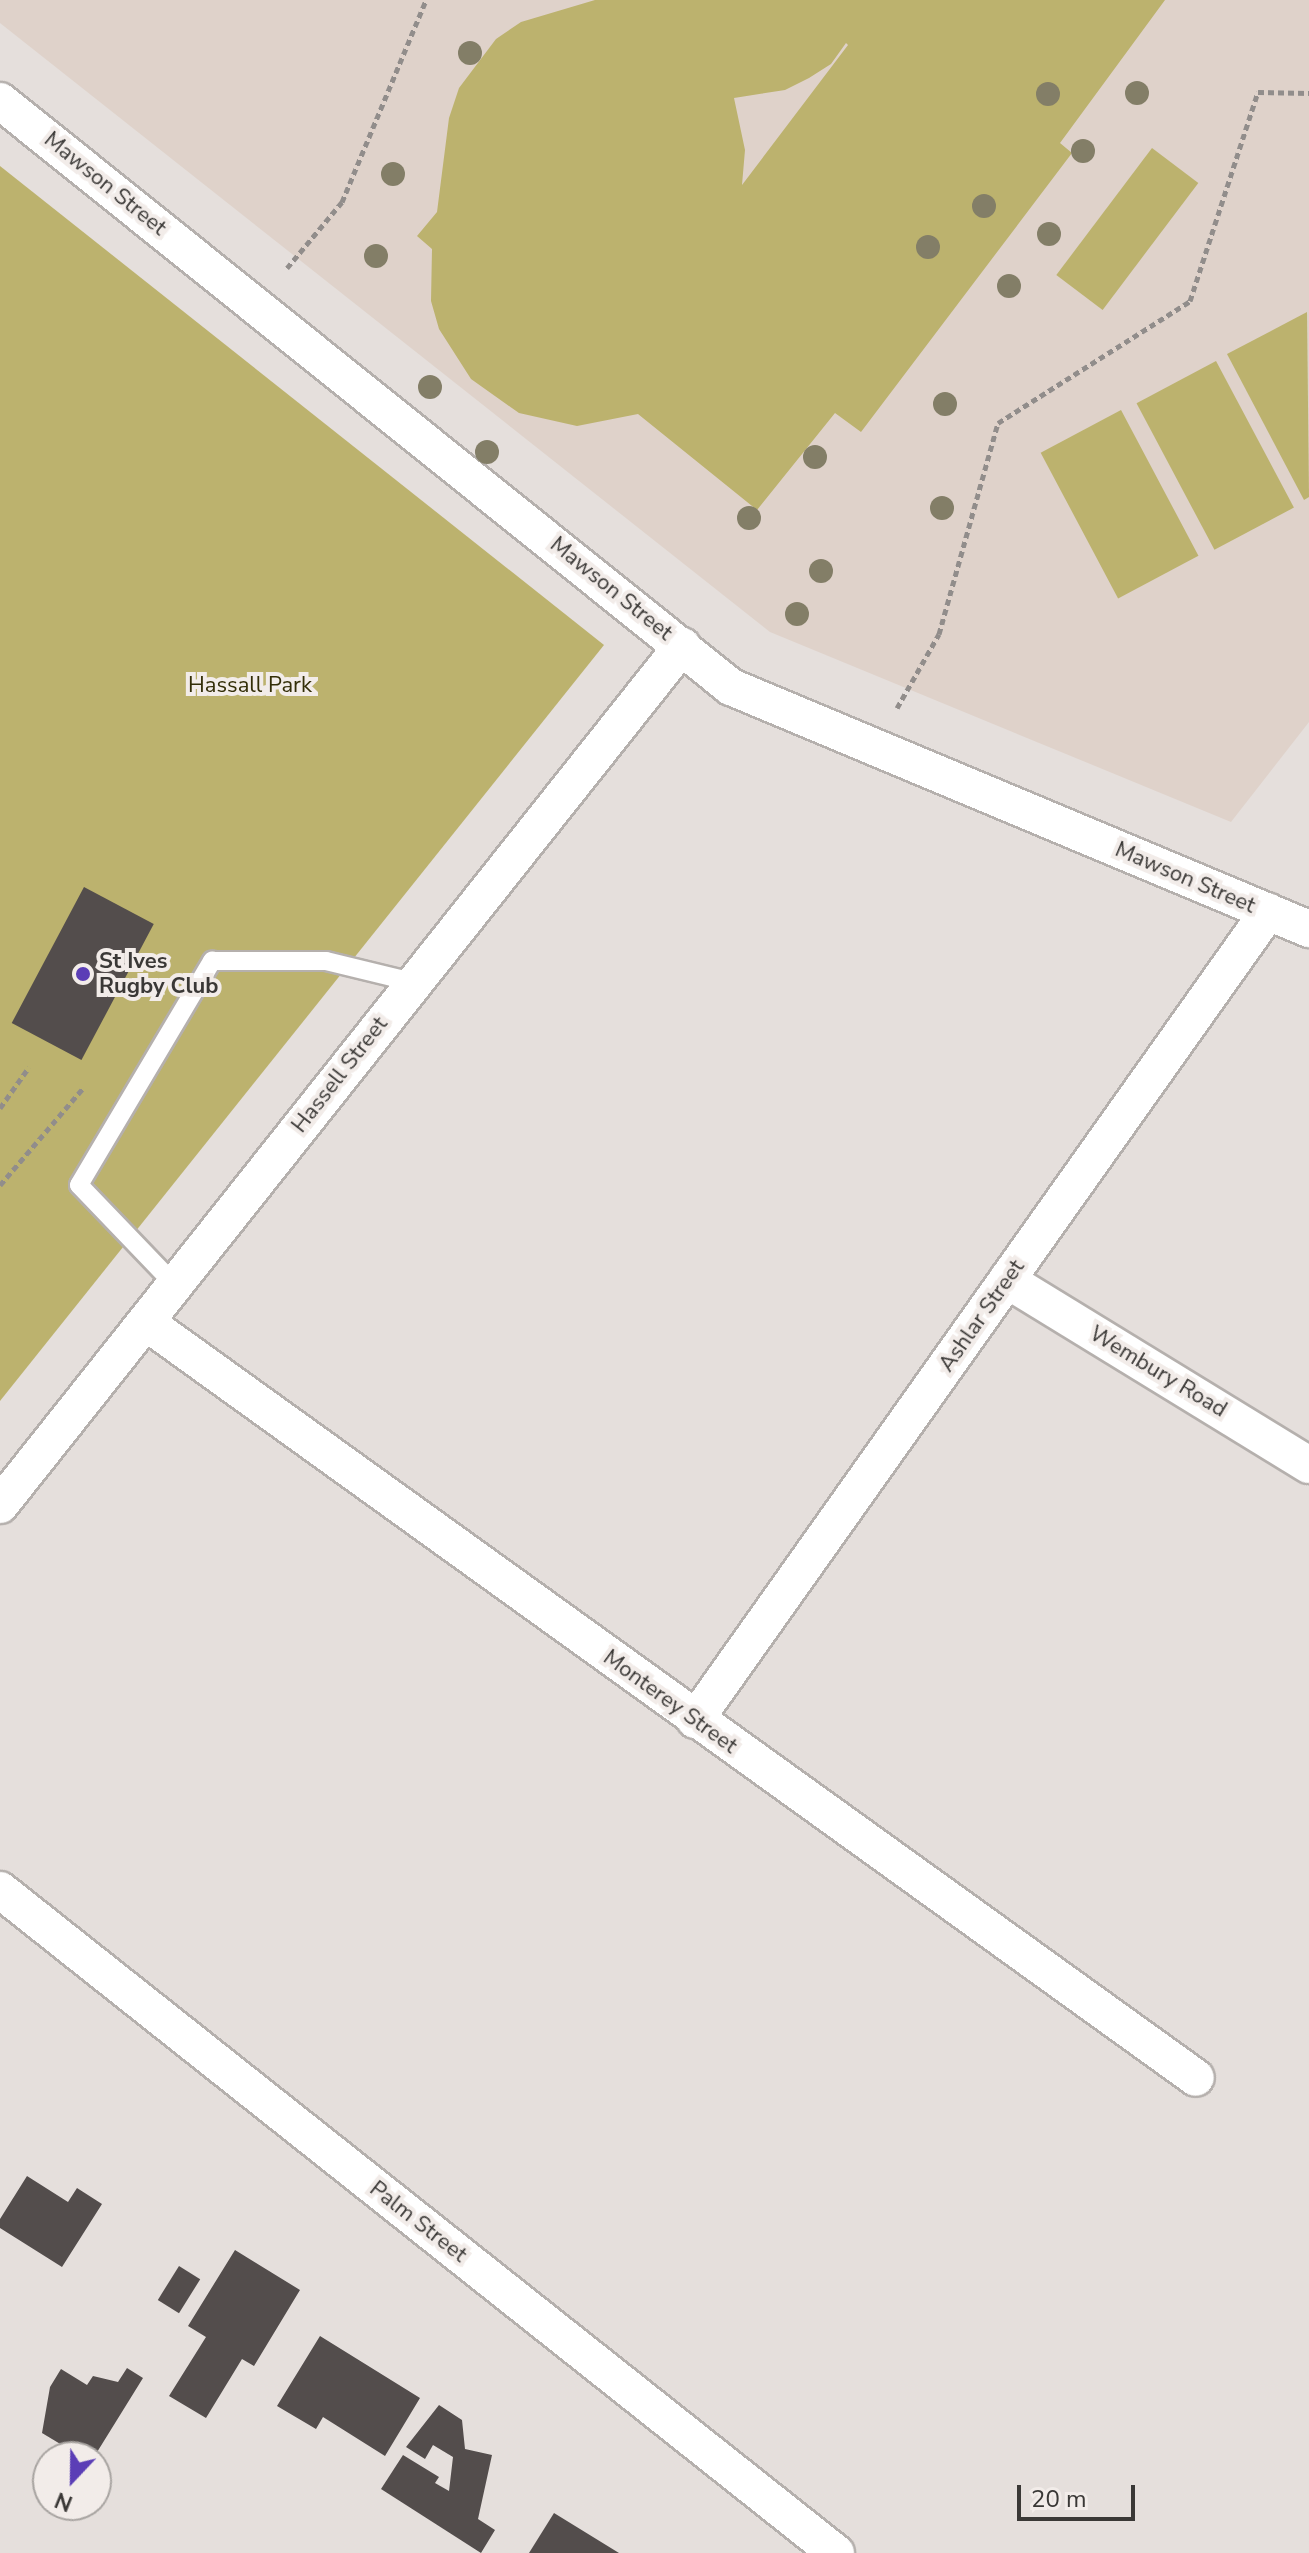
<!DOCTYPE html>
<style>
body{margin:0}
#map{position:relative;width:1309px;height:2553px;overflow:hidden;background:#e5dfdc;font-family:"Nunito Sans",sans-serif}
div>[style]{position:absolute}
.built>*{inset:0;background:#dfd2ca}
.green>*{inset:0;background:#bcb26e;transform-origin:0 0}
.building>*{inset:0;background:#534d4c;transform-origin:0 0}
.path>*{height:5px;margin-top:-2.5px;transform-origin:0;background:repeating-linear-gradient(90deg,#918d8b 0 6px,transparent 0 10px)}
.roads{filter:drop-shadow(2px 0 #b5b0ad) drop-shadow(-2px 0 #b5b0ad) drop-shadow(0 2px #b5b0ad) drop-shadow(0 -2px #b5b0ad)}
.service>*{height:18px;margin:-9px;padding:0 9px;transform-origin:9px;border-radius:9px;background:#fff}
.minor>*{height:36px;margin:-18px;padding:0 18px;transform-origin:18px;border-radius:18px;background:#fff}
.trees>*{width:24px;height:24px;margin:-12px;border-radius:50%;background:#837e67}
.dots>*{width:22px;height:22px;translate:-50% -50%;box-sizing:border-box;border:4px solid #f2ece9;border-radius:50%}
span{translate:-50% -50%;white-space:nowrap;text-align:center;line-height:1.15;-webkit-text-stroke:8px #f2ece9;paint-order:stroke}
.street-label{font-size:22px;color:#3a3836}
.park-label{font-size:22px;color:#332e08}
.poi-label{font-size:22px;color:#3a3836;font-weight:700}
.left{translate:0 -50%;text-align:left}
.north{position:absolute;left:32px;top:2441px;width:80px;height:80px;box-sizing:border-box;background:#f2ece9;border:2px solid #a8a4a1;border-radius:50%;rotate:202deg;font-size:22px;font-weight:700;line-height:32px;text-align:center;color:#3a3836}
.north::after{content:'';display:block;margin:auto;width:28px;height:36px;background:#5b3eb6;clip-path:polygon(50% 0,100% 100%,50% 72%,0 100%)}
.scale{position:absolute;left:1017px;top:2485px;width:118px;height:36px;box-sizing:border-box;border:4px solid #3a3836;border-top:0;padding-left:10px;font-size:24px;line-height:28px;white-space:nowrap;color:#3a3836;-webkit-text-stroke:6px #f2ece9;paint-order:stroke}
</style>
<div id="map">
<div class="built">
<i style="clip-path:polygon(0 0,1309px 0,1309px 722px,1231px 822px,770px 632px,0 23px)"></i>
</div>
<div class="green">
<i style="clip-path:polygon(evenodd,595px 0,1165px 0,1060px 143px,1072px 153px,861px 432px,835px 413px,757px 510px,638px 414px,577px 426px,519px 413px,471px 379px,439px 329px,431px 301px,432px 249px,417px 236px,437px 212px,449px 118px,459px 88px,496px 39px,521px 22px,595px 0,846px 43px,848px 45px,742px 185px,745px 150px,734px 98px,785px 90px,809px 78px,831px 64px,846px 43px)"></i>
<i style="left:1152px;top:148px;width:58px;height:159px;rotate:37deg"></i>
<i style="clip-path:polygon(0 166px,604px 645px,0 1401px)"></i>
<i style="clip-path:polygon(1307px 312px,1309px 497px,1304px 500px,1227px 354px)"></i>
<i style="left:1216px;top:361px;width:166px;height:90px;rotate:62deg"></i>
<i style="left:1121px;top:410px;width:165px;height:91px;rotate:62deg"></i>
</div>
<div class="building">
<i style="left:84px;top:887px;width:79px;height:154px;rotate:28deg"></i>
<i style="clip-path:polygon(27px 2176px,68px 2202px,77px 2188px,102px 2204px,62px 2267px,0 2228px,0 2219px)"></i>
<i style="clip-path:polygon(235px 2250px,300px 2290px,254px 2366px,242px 2359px,206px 2418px,169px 2396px,206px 2337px,188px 2326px)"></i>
<i style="left:179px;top:2266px;width:25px;height:40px;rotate:32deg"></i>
<i style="clip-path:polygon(320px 2336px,420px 2398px,385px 2456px,323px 2417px,316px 2429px,277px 2406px)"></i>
<i style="clip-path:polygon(127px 2368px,143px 2378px,94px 2457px,82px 2457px,42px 2433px,50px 2387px,61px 2369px,87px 2385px,93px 2376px,118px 2382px)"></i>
<i style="clip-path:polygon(439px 2405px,462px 2420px,465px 2449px,492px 2455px,478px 2519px,495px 2530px,481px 2553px,381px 2489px,403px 2455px,439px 2477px,435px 2483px,449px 2491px,453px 2457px,433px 2445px,425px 2459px,406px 2447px)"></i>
<i style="clip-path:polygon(554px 2513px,619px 2553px,529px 2553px)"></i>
</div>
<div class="path">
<i style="left:287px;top:268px;width:86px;rotate:-50.2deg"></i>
<i style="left:342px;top:202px;width:219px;rotate:-67.4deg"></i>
<i style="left:897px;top:708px;width:85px;rotate:-60.4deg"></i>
<i style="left:939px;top:634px;width:219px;rotate:-74.4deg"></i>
<i style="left:998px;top:423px;width:227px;rotate:-32.4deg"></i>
<i style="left:1190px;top:301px;width:220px;rotate:-72deg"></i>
<i style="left:1258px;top:92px;width:51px;rotate:1.1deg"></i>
<i style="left:0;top:1108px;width:50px;rotate:-54.7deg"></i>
<i style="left:0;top:1185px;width:128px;rotate:-49.4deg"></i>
</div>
<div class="roads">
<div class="service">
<i style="left:176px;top:1286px;width:140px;rotate:-133.8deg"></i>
<i style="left:79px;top:1185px;width:261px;rotate:-59.3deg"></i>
<i style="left:212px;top:961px;width:114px"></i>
<i style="left:326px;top:961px;width:89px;rotate:13.6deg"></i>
</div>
<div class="minor">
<i style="left:0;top:101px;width:937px;rotate:38.72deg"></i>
<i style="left:731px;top:687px;width:627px;rotate:22.72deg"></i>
<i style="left:1007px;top:1280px;width:354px;rotate:31.5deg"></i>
<i style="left:147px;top:1323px;width:1292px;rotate:35.74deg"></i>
<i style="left:0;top:1505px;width:1097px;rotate:-51.55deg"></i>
<i style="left:695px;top:1720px;width:991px;rotate:-54.66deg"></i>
<i style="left:0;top:1890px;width:1067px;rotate:38.42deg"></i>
</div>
</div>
<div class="trees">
<i style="left:470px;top:53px"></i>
<i style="left:1137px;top:93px"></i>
<i style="left:1048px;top:94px"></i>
<i style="left:1083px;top:151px"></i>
<i style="left:393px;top:174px"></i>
<i style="left:984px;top:206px"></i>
<i style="left:1049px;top:234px"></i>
<i style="left:928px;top:247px"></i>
<i style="left:376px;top:256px"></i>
<i style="left:1009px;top:286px"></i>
<i style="left:430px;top:387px"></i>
<i style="left:945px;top:404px"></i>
<i style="left:487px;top:452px"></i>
<i style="left:815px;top:457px"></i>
<i style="left:942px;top:508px"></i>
<i style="left:749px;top:518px"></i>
<i style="left:821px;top:571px"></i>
<i style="left:797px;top:614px"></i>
</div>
<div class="dots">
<i style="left:83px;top:974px;background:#5b3eb6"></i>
</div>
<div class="street-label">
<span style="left:105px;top:184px;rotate:39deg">Mawson Street</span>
<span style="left:611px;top:589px;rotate:39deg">Mawson Street</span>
<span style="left:1185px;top:878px;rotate:23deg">Mawson Street</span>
<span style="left:340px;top:1075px;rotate:-52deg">Hassell Street</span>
<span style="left:982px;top:1316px;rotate:-55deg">Ashlar Street</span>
<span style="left:1158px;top:1372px;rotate:31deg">Wembury Road</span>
<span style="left:670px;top:1702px;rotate:36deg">Monterey Street</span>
<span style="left:418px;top:2222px;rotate:38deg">Palm Street</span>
</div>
<div class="park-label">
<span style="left:250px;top:686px">Hassall Park</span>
</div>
<div class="poi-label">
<span class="left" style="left:99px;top:974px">St Ives<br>Rugby Club</span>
</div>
<div class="north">N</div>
<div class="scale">20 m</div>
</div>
